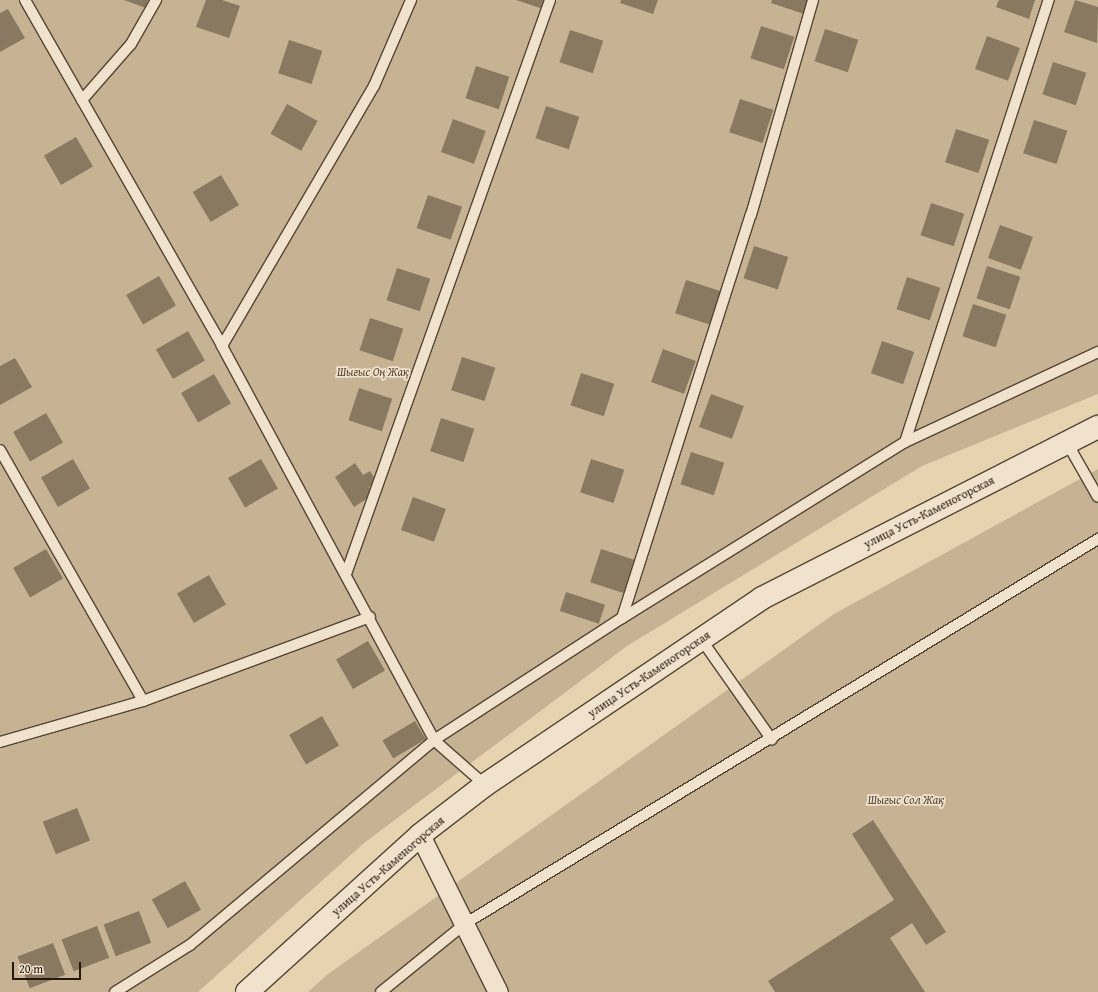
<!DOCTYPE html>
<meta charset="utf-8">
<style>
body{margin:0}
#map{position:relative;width:1098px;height:992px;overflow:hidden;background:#e8d3b0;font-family:"Gentium Book Plus",serif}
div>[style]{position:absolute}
.green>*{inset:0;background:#c7b394}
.building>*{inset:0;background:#897961;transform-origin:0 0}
.roads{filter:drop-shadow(1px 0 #544635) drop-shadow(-1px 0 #544635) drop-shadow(0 1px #544635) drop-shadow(0 -1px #544635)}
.service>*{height:10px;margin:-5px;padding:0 5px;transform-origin:5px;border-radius:5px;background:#f0e2cc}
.minor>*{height:19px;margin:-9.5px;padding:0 9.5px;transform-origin:9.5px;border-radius:9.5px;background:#f0e2cc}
.tertiary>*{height:22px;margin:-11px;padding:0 11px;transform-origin:11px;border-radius:11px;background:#f0e2cc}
span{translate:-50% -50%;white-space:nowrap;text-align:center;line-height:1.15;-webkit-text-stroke:3.5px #f0e2cc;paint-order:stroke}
.park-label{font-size:12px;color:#544635;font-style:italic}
.street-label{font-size:12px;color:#23170c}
.scale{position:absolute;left:12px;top:962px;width:69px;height:18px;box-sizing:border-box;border:2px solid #23170c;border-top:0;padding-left:5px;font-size:12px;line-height:14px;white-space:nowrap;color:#23170c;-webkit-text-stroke:3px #f0e2cc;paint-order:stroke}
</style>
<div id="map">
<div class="green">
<i style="clip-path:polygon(0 0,1098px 0,1098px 394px,922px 466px,627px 646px,364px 843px,198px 992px,0 992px)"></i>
<i style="clip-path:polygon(1098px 469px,1098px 992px,308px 992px,328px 974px,834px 614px)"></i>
</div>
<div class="building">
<i style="clip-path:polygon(124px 0,148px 0,146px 8px)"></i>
<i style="clip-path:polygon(206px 0,222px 0,240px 6px,229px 38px,196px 27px)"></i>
<i style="clip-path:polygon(516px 0,546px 0,543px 9px)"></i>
<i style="clip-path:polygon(621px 0,658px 0,653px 14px,620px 3px)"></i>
<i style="clip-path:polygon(772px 0,809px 0,804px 14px,771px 3px)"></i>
<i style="clip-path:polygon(999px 0,1035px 0,1029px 19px,996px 7px)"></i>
<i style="clip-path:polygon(1075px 0,1098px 7px,1097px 43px,1064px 32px)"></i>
<i style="clip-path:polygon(8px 9px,25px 38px,0 52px,0 13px)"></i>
<i style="left:761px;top:26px;width:35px;height:34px;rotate:18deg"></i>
<i style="left:825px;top:29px;width:35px;height:34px;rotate:18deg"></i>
<i style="left:570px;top:30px;width:35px;height:34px;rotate:18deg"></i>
<i style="left:987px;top:36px;width:35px;height:35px;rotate:20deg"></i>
<i style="left:289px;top:40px;width:35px;height:35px;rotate:18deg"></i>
<i style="left:1053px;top:62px;width:35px;height:34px;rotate:18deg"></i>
<i style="left:476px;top:66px;width:35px;height:34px;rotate:18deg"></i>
<i style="left:740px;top:99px;width:35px;height:35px;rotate:18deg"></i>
<i style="left:287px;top:104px;width:35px;height:34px;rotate:29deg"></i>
<i style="left:546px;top:106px;width:35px;height:34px;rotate:18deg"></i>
<i style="left:453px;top:119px;width:35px;height:35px;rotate:20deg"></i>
<i style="left:1034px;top:120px;width:35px;height:35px;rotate:18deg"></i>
<i style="left:956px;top:129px;width:35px;height:35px;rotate:18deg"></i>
<i style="left:76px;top:137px;width:34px;height:37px;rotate:60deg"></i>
<i style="left:221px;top:175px;width:35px;height:33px;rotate:59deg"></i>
<i style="left:428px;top:195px;width:36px;height:35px;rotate:19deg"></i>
<i style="left:931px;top:203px;width:35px;height:34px;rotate:18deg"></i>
<i style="left:1000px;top:225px;width:35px;height:35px;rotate:20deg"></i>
<i style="left:754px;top:246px;width:36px;height:34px;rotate:18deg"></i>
<i style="left:987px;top:266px;width:35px;height:34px;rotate:18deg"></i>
<i style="left:397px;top:268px;width:35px;height:34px;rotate:18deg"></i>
<i style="left:159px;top:276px;width:34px;height:38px;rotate:60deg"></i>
<i style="left:907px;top:277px;width:35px;height:34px;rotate:18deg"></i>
<i style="left:686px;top:280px;width:36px;height:35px;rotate:18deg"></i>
<i style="left:973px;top:304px;width:35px;height:34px;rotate:18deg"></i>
<i style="left:370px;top:318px;width:35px;height:34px;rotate:18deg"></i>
<i style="left:188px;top:331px;width:34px;height:37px;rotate:60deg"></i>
<i style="left:882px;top:341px;width:34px;height:34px;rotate:19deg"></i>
<i style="left:663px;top:349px;width:35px;height:35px;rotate:20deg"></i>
<i style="left:462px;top:357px;width:35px;height:35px;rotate:18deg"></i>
<i style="clip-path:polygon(15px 358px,32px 387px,0 405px,0 366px)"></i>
<i style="left:581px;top:373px;width:35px;height:34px;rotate:18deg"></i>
<i style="left:214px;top:374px;width:34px;height:38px;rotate:60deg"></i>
<i style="left:359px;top:388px;width:35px;height:34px;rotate:18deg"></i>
<i style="left:711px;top:394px;width:35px;height:35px;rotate:20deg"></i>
<i style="left:46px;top:413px;width:34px;height:38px;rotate:60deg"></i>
<i style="left:441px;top:418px;width:35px;height:35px;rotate:18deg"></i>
<i style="left:691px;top:452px;width:35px;height:34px;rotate:18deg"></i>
<i style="left:73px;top:459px;width:34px;height:37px;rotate:60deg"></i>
<i style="left:261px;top:459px;width:34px;height:38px;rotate:60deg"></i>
<i style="left:591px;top:459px;width:35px;height:35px;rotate:18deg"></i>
<i style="clip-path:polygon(355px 463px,363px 475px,370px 471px,377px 482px,369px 487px,374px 494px,354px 507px,335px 477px)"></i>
<i style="left:413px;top:497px;width:35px;height:35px;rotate:20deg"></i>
<i style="left:46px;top:549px;width:34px;height:38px;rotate:60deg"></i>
<i style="left:601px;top:549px;width:35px;height:35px;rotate:18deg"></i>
<i style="left:209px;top:575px;width:34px;height:37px;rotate:60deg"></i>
<i style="left:566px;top:592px;width:41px;height:20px;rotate:18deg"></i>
<i style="left:368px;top:641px;width:34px;height:37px;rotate:60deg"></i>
<i style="left:322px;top:716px;width:34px;height:38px;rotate:60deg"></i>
<i style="left:415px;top:721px;width:21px;height:38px;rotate:59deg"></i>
<i style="left:77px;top:808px;width:35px;height:37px;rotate:68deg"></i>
<i style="clip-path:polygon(873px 820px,946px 932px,926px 945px,912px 923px,890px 938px,925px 992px,775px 992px,768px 981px,894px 900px,852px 834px)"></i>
<i style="left:185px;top:881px;width:33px;height:38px;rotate:61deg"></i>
<i style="left:139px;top:911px;width:34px;height:38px;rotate:69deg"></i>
<i style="left:97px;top:926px;width:34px;height:38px;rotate:69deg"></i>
<i style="left:53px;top:943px;width:34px;height:38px;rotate:69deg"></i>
</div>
<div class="roads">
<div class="service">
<i style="left:25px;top:0;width:398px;rotate:60.3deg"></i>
<i style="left:222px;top:346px;width:447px;rotate:61.7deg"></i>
<i style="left:434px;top:740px;width:68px;rotate:41.4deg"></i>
<i style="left:82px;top:100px;width:74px;rotate:-48.8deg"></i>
<i style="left:131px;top:44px;width:51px;rotate:-60.4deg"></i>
<i style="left:222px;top:346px;width:301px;rotate:-59.7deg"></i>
<i style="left:374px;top:86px;width:94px;rotate:-66.7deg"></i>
<i style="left:1066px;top:441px;width:64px;rotate:60.3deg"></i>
<i style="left:905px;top:442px;width:465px;rotate:-72deg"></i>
<i style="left:0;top:450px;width:289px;rotate:60.3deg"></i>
<i style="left:346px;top:574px;width:609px;rotate:-70.43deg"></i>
<i style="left:622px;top:618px;width:423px;rotate:-72.3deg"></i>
<i style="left:751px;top:215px;width:224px;rotate:-73.9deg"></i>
<i style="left:701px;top:639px;width:123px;rotate:54.9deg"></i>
<i style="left:0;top:742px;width:149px;rotate:-16deg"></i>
<i style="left:143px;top:701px;width:242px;rotate:-20.3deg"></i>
<i style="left:115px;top:992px;width:89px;rotate:-32.1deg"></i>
<i style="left:190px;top:945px;width:319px;rotate:-40deg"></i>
<i style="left:434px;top:740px;width:224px;rotate:-33deg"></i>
<i style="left:622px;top:618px;width:333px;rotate:-31.9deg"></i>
<i style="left:905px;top:442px;width:213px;rotate:-25deg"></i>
<i style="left:381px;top:992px;width:109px;rotate:-39.1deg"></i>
<i style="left:466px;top:923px;width:740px;rotate:-31.28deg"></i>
</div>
<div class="minor">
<i style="left:420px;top:835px;width:175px;rotate:63.6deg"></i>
</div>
<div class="tertiary">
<i style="left:247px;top:992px;width:234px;rotate:-42.2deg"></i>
<i style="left:420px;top:835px;width:82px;rotate:-37.6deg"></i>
<i style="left:485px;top:785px;width:334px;rotate:-34deg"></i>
<i style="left:762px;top:598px;width:377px;rotate:-27deg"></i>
</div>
</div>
<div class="park-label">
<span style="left:373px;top:372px">Шығыс Оң Жақ</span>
<span style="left:906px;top:800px">Шығыс Сол Жақ</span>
</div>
<div class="street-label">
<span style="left:929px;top:512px;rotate:-27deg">улица Усть-Каменогорская</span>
<span style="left:649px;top:674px;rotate:-34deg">улица Усть-Каменогорская</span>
<span style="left:388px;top:866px;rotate:-41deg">улица Усть-Каменогорская</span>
</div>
<div class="scale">20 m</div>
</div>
